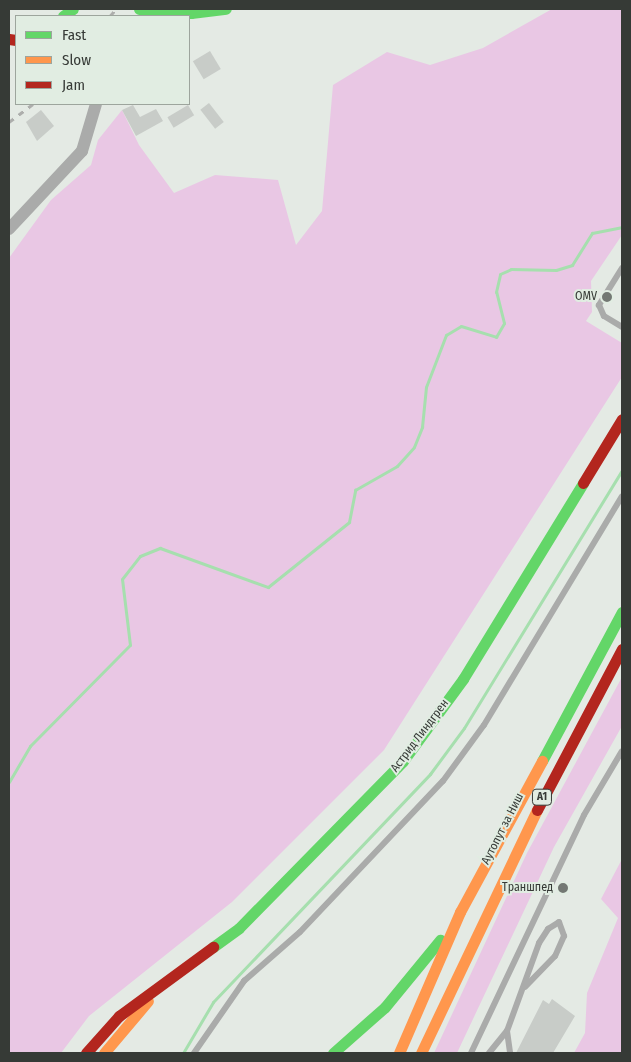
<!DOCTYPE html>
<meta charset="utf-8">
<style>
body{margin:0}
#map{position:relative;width:631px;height:1062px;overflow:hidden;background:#e4eae4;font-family:"Fira Sans Condensed",sans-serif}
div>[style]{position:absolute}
.green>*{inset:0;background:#e9c7e4}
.stream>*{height:3px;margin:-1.5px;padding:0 1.5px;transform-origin:1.5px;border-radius:1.5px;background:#a6dfae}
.building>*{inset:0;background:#c8ccc8;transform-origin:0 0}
.lane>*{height:6px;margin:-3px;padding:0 3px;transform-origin:3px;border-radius:3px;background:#aaabaa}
.street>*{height:12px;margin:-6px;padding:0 6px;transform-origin:6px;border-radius:6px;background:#aaabaa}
.fast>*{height:11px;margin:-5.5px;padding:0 5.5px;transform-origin:5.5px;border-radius:5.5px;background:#63d668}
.slow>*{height:11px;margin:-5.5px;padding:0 5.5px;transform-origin:5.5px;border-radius:5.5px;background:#ff974d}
.jam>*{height:11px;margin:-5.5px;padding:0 5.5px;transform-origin:5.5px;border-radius:5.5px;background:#b3261e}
.rail>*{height:3px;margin-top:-1.5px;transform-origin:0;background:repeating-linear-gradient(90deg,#adaeac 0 6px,transparent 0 12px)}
.dots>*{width:14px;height:14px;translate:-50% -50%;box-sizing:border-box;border:2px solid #e1ede2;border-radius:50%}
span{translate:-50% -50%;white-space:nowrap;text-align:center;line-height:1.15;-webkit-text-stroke:4px #e1ede2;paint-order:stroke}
.shield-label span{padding:1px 4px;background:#e1ede2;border:1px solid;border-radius:4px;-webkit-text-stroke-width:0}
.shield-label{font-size:11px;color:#363a36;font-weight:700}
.poi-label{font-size:12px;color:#363a36}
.right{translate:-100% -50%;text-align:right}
.street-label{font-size:12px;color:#363a36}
.frame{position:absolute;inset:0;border:10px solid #363a36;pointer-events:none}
.legend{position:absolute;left:15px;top:15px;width:175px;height:90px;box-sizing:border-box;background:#e1ede2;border:1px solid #9da59d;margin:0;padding:6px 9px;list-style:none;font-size:15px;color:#363a36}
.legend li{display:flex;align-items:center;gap:10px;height:25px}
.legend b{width:25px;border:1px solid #9da59d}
</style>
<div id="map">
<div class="green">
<i style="clip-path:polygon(552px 9px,622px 9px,622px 235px,591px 281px,592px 312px,586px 321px,622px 343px,622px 377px,384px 750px,232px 902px,89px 1016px,61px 1053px,9px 1053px,9px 258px,51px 200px,91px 165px,98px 140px,122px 110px,139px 145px,174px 193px,215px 175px,278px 180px,296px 245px,322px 211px,333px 85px,387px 52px,430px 65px,483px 48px)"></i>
<i style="clip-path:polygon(622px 677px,622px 726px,554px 847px,457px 1053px,434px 1053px,527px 853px)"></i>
<i style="clip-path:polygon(622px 859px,622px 1053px,574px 1053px,585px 1033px,587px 993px,618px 918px,601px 899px)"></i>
</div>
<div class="stream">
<i style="left:9px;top:782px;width:42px;rotate:-59.7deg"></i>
<i style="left:30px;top:746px;width:142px;rotate:-45.3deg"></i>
<i style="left:130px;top:645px;width:66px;rotate:-96.9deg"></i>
<i style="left:122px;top:579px;width:29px;rotate:-52deg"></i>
<i style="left:140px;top:556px;width:22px;rotate:-22deg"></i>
<i style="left:160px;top:548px;width:115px;rotate:19.9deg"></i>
<i style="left:268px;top:587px;width:104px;rotate:-38.7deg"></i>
<i style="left:349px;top:522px;width:33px;rotate:-79deg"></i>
<i style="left:355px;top:490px;width:48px;rotate:-29.7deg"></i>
<i style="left:397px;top:466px;width:25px;rotate:-48deg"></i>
<i style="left:414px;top:447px;width:22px;rotate:-68deg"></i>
<i style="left:422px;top:427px;width:40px;rotate:-84.3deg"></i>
<i style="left:426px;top:387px;width:56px;rotate:-69deg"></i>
<i style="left:446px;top:335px;width:17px;rotate:-31deg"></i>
<i style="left:461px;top:326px;width:37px;rotate:17deg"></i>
<i style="left:496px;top:337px;width:16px;rotate:-60deg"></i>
<i style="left:504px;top:323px;width:32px;rotate:-104deg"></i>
<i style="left:496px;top:292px;width:18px;rotate:-77deg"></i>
<i style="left:500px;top:274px;width:12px;rotate:-24deg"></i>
<i style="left:511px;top:269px;width:45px;rotate:1.3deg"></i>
<i style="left:556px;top:270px;width:17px;rotate:-17deg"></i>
<i style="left:572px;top:265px;width:38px;rotate:-58deg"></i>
<i style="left:592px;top:233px;width:31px;rotate:-11deg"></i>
<i style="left:183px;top:1053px;width:59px;rotate:-59.5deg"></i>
<i style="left:213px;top:1002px;width:315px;rotate:-46.4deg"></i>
<i style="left:430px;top:774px;width:57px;rotate:-53.5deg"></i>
<i style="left:464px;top:728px;width:303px;rotate:-58.5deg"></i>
</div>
<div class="building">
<i style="left:210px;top:51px;width:21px;height:20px;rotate:59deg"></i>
<i style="left:209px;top:103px;width:24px;height:11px;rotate:52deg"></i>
<i style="clip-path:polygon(133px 105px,140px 117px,156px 109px,163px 121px,136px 136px,122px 110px)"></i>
<i style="left:188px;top:105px;width:12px;height:24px;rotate:59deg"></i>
<i style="clip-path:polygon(41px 110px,54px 126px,37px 141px,26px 122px)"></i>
<i style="clip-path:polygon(552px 999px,575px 1016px,553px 1053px,516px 1053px,543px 1000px,549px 1004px)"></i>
</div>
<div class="lane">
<i style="left:622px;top:268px;width:44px;rotate:121.9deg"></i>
<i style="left:599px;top:305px;width:12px;rotate:66deg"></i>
<i style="left:604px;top:316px;width:21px;rotate:31deg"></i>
<i style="left:507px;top:1031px;width:22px;rotate:82deg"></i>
<i style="left:194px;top:1053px;width:88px;rotate:-55.2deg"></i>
<i style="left:244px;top:981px;width:74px;rotate:-41.2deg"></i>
<i style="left:300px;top:932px;width:208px;rotate:-46.6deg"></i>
<i style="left:443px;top:781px;width:69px;rotate:-53.8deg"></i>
<i style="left:484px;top:725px;width:267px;rotate:-58.9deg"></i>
<i style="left:471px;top:1053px;width:263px;rotate:-64.6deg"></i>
<i style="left:584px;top:815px;width:74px;rotate:-59.3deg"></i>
<i style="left:489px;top:1053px;width:28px;rotate:-51deg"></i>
<i style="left:507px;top:1031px;width:94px;rotate:-70deg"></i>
<i style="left:539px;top:943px;width:17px;rotate:-57deg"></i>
<i style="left:548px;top:929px;width:13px;rotate:-32deg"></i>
<i style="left:559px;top:922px;width:15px;rotate:70deg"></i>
<i style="left:564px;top:936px;width:22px;rotate:114deg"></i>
<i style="left:555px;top:956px;width:43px;rotate:134.1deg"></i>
</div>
<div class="street">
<i style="left:9px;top:229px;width:107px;rotate:-46.9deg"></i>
<i style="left:82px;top:151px;width:49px;rotate:-73.4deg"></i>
</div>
<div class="fast">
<i style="left:139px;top:9px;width:52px;rotate:4.4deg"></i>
<i style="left:191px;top:13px;width:35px;rotate:-7deg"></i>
<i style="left:63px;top:16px;width:12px;rotate:-35deg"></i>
<i style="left:542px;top:761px;width:169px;rotate:-61.8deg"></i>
<i style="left:213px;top:947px;width:32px;rotate:-36deg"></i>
<i style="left:239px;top:928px;width:234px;rotate:-45.5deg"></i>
<i style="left:403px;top:761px;width:102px;rotate:-53.8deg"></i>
<i style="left:463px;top:679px;width:230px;rotate:-58.5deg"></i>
<i style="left:333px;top:1053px;width:69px;rotate:-41.5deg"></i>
<i style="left:385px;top:1007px;width:87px;rotate:-50.6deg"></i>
</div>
<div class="slow">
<i style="left:104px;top:1053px;width:68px;rotate:-49.8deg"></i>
<i style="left:399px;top:1053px;width:154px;rotate:-66.6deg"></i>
<i style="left:460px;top:912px;width:172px;rotate:-61.5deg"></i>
<i style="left:421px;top:1053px;width:269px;rotate:-64.5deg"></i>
</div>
<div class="jam">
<i style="left:9px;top:39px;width:7px;rotate:8deg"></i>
<i style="left:583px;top:483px;width:75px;rotate:-58.6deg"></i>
<i style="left:537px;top:810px;width:182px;rotate:-62.2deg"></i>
<i style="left:86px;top:1053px;width:50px;rotate:-48.3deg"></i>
<i style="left:119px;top:1016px;width:117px;rotate:-36.3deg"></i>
</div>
<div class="rail">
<i style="left:110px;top:16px;width:9px;rotate:-49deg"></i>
<i style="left:9px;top:122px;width:30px;rotate:-37deg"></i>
</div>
<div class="dots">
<i style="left:607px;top:297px;background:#737873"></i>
<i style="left:563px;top:888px;background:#737873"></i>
</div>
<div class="shield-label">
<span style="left:542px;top:797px">A1</span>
</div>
<div class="poi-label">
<span class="right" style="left:597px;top:297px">OMV</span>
<span class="right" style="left:553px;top:888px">Траншпед</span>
</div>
<div class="street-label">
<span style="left:420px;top:736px;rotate:-53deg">Астрид Линдгрен</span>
<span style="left:503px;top:829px;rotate:-63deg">Аутопут за Ниш</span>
</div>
<div class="frame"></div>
<ul class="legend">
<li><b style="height:6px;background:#63d668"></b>Fast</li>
<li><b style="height:6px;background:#ff974d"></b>Slow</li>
<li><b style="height:6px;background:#b3261e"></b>Jam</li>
</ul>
</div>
